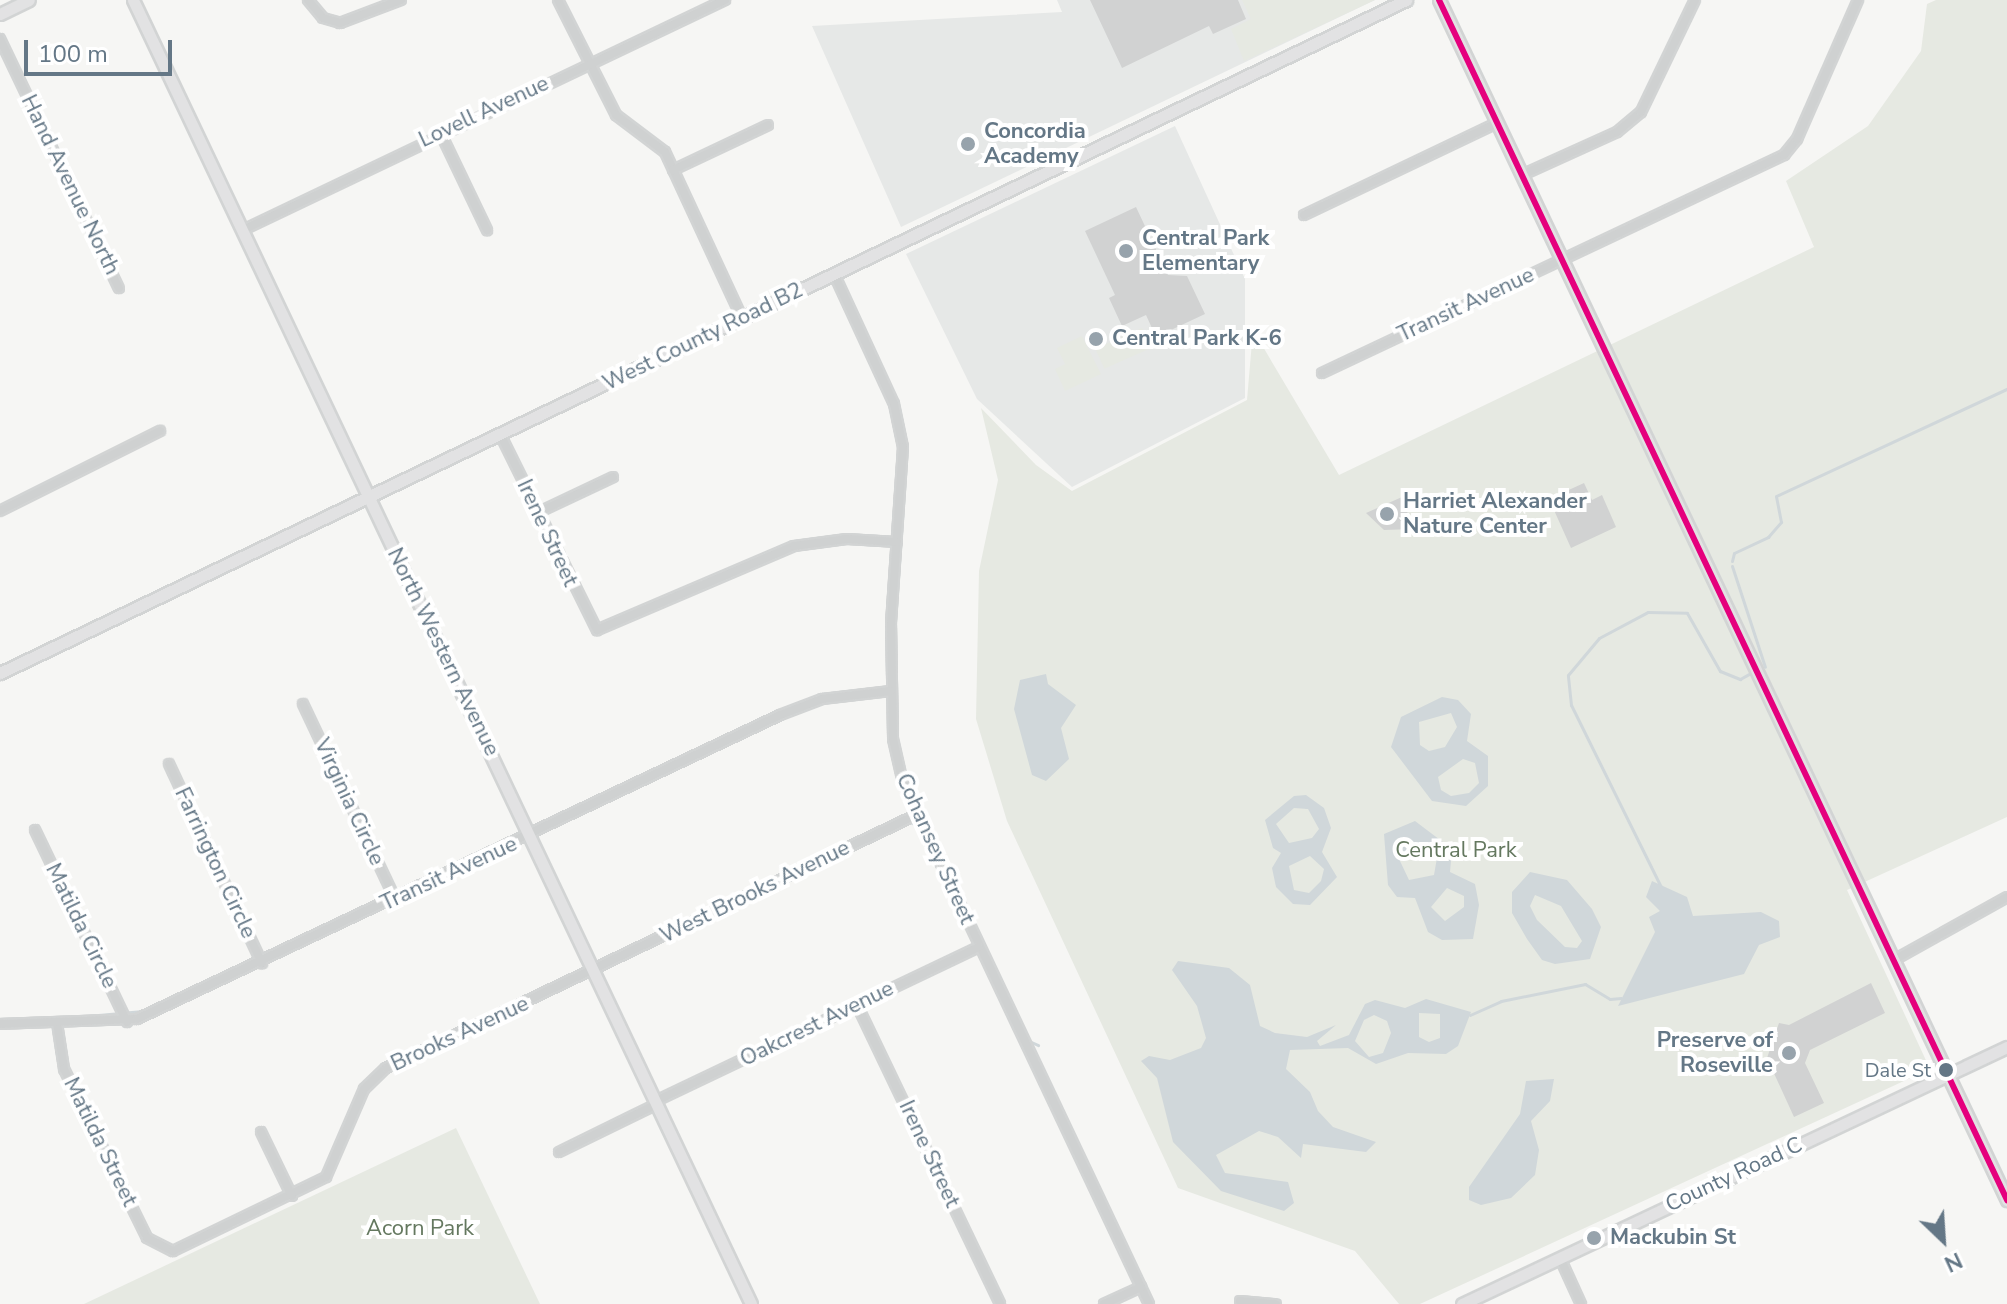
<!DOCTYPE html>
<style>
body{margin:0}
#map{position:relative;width:2007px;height:1304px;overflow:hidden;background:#f6f6f4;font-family:"Nunito Sans",sans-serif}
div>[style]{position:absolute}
.built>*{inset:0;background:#e6e8e7}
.green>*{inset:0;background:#e6e9e2;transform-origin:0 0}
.water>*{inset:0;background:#d0d7da}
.stream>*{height:3px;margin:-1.5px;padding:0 1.5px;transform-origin:1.5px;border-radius:1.5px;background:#d0d7da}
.building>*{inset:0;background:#d1d2d2}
.roads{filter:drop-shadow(2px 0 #d2d4d4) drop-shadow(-2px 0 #d2d4d4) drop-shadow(0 2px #d2d4d4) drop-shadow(0 -2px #d2d4d4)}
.street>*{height:8px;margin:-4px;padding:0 4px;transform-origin:4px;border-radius:4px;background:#cfd1d1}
.secondary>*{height:11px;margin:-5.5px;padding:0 5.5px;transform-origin:5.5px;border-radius:5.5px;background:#e2e2e3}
.bus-1>*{height:6px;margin:-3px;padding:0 3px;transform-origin:3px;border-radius:3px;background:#e5007d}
.dots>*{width:22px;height:22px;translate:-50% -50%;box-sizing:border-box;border:4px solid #fff;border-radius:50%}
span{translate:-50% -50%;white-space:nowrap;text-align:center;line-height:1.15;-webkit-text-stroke:8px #fff;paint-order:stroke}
.bus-label{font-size:20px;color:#647786}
.right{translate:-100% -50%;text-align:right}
.street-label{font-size:22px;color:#647786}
.poi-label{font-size:22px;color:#647786;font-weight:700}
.left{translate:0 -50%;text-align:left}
.park-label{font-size:22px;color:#64785f}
.north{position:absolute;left:1903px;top:1200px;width:80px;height:80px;-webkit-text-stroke:6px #fff;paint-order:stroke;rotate:155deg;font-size:22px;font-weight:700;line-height:32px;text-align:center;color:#647786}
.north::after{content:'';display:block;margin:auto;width:28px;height:36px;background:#647786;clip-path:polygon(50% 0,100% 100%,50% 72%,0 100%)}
.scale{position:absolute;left:24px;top:40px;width:148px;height:36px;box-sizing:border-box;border:4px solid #647786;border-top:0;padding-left:10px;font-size:24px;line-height:28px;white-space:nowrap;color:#647786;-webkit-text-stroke:6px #fff;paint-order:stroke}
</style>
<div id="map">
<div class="built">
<i style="clip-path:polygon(1057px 0,1375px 0,901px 227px,812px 26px,1062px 12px)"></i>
<i style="clip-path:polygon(1175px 126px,1245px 279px,1245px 398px,1072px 487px,977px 399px,906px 254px)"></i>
</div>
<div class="green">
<i style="clip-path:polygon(1242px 0,1375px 0,1244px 61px,1231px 29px,1251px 19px)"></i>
<i style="clip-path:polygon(1936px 0,2007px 0,2007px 817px,1847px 890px,1930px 1069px,1420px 1304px,1399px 1304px,1355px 1251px,1178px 1188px,1007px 821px,976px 719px,979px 571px,998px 480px,981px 408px,1036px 465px,1072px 491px,1247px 400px,1253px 330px,1339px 475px,1814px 247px,1786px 181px,1868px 126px,1921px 51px,1927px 4px)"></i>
<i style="left:1142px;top:328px;width:22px;height:51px;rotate:66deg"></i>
<i style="clip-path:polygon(1082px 336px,1101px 374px,1065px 391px,1055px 369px,1065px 364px,1057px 348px)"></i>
<i style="clip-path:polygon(456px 1128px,540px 1304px,84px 1304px)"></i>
</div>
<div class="water">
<i style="clip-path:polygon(1046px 674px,1048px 684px,1076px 705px,1061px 728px,1069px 759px,1046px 781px,1032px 775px,1014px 709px,1020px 680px)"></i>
<i style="clip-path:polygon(evenodd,1442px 697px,1458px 700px,1471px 714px,1467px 741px,1488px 756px,1488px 786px,1466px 806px,1432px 801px,1391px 747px,1401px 717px,1442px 697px,1451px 713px,1457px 727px,1445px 747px,1429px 751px,1420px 745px,1419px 722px,1451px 713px,1442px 697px,1463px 759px,1475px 763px,1479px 783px,1469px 793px,1451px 796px,1441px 790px,1438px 777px,1463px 759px)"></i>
<i style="clip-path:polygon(evenodd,1306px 795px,1324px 808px,1331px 828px,1322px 852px,1337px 877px,1310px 905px,1293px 904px,1276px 887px,1272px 868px,1281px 853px,1273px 848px,1265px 820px,1294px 796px,1306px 795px,1294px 808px,1308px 809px,1319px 829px,1312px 838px,1289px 843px,1276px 824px,1294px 808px,1306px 795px,1310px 856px,1324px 869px,1321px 881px,1309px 893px,1294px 890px,1289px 866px,1310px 856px)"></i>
<i style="clip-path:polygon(evenodd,1415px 821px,1452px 849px,1450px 872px,1475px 884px,1479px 905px,1473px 939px,1442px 940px,1428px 932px,1415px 898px,1397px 897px,1388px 885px,1384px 834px,1415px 821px,1425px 844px,1438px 852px,1434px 875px,1409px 880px,1400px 861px,1412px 845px,1425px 844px,1415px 821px,1447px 888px,1464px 896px,1464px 907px,1445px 921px,1431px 907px,1447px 888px)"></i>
<i style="clip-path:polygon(evenodd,1530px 872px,1567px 880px,1592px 909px,1601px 927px,1590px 959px,1555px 964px,1542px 960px,1527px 939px,1512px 913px,1512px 892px,1530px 872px,1535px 895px,1561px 906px,1582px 941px,1577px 948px,1565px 947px,1537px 920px,1530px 906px,1535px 895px)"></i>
<i style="clip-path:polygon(1652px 881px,1687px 897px,1693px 916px,1761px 912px,1779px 921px,1780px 937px,1759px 945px,1744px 974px,1618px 1006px,1655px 932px,1649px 917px,1660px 911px,1646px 897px)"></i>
<i style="clip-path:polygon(evenodd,1178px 961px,1229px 968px,1250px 985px,1260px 1026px,1275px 1033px,1307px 1037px,1336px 1025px,1317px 1041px,1320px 1046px,1349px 1035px,1365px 1004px,1375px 1000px,1405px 1008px,1426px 999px,1471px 1012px,1458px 1046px,1446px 1054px,1408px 1053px,1376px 1064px,1348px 1048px,1290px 1050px,1286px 1069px,1310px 1092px,1318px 1111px,1333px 1127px,1376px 1142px,1366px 1152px,1303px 1144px,1301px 1158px,1278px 1137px,1259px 1131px,1216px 1155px,1225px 1173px,1288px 1182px,1294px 1203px,1284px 1211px,1221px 1191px,1173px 1142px,1157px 1078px,1141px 1061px,1149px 1056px,1170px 1060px,1201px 1048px,1206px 1038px,1197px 1006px,1172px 970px,1178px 961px,1419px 1013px,1440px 1014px,1440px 1038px,1429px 1042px,1419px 1037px,1419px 1013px,1178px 961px,1374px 1015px,1387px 1021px,1391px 1033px,1383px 1053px,1369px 1057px,1355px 1041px,1364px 1020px,1374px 1015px)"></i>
<i style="clip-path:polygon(1554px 1079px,1550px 1101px,1531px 1121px,1539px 1150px,1535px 1175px,1511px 1198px,1481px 1205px,1469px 1200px,1469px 1187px,1520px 1114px,1526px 1081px)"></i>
</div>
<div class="stream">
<i style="left:1732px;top:561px;width:8px;rotate:-76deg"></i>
<i style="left:1734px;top:553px;width:38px;rotate:-25deg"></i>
<i style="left:1768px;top:537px;width:20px;rotate:-49deg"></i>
<i style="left:1781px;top:522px;width:26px;rotate:-101deg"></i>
<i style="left:1776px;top:496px;width:255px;rotate:-24.9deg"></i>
<i style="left:1732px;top:566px;width:106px;rotate:71.9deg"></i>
<i style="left:1661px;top:887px;width:203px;rotate:-116.3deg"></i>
<i style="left:1571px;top:705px;width:30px;rotate:-96deg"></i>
<i style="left:1568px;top:675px;width:48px;rotate:-50deg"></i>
<i style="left:1599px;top:638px;width:55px;rotate:-28deg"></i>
<i style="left:1648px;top:612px;width:39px;rotate:1deg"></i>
<i style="left:1687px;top:613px;width:67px;rotate:60.4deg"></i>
<i style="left:1720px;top:671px;width:22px;rotate:22deg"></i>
<i style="left:1740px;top:679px;width:10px;rotate:-29deg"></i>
<i style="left:593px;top:963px;width:340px;rotate:-25.3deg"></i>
<i style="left:900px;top:818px;width:16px;rotate:22deg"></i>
<i style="left:915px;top:824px;width:239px;rotate:63.4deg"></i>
<i style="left:1470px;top:1015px;width:34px;rotate:-24deg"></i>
<i style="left:1501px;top:1001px;width:86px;rotate:-11.4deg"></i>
<i style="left:1585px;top:984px;width:29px;rotate:31deg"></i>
<i style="left:1610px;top:999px;width:11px;rotate:-5deg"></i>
<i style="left:76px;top:1017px;width:67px;rotate:-5.1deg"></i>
<i style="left:143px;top:1011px;width:201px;rotate:-25deg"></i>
<i style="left:0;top:1019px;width:24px"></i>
<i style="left:1029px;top:1041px;width:10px;rotate:24deg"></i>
</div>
<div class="building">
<i style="clip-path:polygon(1090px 0,1238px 0,1246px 19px,1213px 34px,1209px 26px,1122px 68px)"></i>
<i style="clip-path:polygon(1136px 207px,1168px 275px,1187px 276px,1205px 314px,1156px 337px,1146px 315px,1122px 326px,1109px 298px,1115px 295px,1085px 231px)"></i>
<i style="clip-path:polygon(1584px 483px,1592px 500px,1602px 495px,1616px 527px,1571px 548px,1549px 499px)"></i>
<i style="clip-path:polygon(1402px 497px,1413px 529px,1384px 530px,1366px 513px)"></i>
<i style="clip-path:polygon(1871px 983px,1885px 1013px,1810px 1050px,1805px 1063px,1824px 1103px,1794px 1117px,1767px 1058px,1779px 1023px,1789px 1025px)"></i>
</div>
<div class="roads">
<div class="street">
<i style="left:308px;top:0;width:23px;rotate:50deg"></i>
<i style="left:323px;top:18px;width:18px;rotate:16deg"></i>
<i style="left:340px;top:23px;width:65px;rotate:-20.7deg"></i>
<i style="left:558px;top:0;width:129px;rotate:63.2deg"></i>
<i style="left:616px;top:115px;width:61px;rotate:37.1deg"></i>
<i style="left:665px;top:152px;width:183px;rotate:65.1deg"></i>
<i style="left:0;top:39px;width:276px;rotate:64.5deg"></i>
<i style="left:440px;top:132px;width:109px;rotate:64.4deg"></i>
<i style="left:673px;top:170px;width:105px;rotate:-25.3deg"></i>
<i style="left:1522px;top:175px;width:104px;rotate:-24.4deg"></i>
<i style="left:1617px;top:132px;width:31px;rotate:-40deg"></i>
<i style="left:1641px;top:112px;width:124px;rotate:-64.3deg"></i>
<i style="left:1304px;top:215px;width:214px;rotate:-25.5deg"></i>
<i style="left:245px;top:229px;width:532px;rotate:-25.51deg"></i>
<i style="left:834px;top:274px;width:143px;rotate:65.2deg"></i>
<i style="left:894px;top:404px;width:44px;rotate:78.2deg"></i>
<i style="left:903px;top:447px;width:175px;rotate:93.9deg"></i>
<i style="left:891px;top:622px;width:117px;rotate:89deg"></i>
<i style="left:893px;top:739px;width:45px;rotate:77.2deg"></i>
<i style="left:903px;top:783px;width:576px;rotate:64.72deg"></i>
<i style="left:1322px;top:373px;width:511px;rotate:-25.26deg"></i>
<i style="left:1784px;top:155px;width:21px;rotate:-51deg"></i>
<i style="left:1797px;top:139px;width:152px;rotate:-66.3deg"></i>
<i style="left:500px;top:434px;width:219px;rotate:63.7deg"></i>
<i style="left:597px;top:630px;width:214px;rotate:-23.1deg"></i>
<i style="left:794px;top:546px;width:53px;rotate:-7.5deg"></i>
<i style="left:847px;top:539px;width:50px;rotate:3.4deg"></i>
<i style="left:0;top:511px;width:179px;rotate:-26.6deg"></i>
<i style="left:537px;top:513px;width:84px;rotate:-25.3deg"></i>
<i style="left:303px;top:704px;width:216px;rotate:64.7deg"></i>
<i style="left:169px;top:764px;width:220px;rotate:65deg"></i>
<i style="left:35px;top:830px;width:213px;rotate:64.4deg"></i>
<i style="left:1894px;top:960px;width:129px;rotate:-29.1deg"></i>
<i style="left:857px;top:1005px;width:331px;rotate:64.4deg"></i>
<i style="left:57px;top:1023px;width:47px;rotate:81.3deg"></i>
<i style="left:64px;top:1069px;width:188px;rotate:63.8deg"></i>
<i style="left:147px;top:1238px;width:29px;rotate:27deg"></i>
<i style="left:173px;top:1251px;width:170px;rotate:-25.8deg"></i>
<i style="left:326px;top:1177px;width:96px;rotate:-66.6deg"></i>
<i style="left:364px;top:1089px;width:30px;rotate:-44deg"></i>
<i style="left:386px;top:1068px;width:587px;rotate:-25.52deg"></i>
<i style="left:0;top:1024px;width:137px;rotate:-2.1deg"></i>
<i style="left:137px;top:1019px;width:711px;rotate:-25.3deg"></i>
<i style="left:780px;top:715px;width:45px;rotate:-20.9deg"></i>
<i style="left:822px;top:699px;width:69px;rotate:-6.6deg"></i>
<i style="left:656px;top:1101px;width:358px;rotate:-25.5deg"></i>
<i style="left:261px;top:1132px;width:71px;rotate:64.2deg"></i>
<i style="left:559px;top:1152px;width:109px;rotate:-26.1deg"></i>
<i style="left:1560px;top:1258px;width:51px;rotate:65.5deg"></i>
<i style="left:1240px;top:1301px;width:36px;rotate:5deg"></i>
<i style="left:1104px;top:1304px;width:41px;rotate:-24.7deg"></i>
</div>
<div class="secondary">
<i style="left:133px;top:0;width:1443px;rotate:64.64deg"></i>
<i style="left:1439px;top:0;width:1328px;rotate:64.67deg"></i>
<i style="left:0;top:14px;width:32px;rotate:-26deg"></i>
<i style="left:0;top:673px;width:1559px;rotate:-25.58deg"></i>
<i style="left:1462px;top:1304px;width:603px;rotate:-25.25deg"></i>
</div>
</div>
<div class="bus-1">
<i style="left:1439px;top:0;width:1328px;rotate:64.67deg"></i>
</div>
<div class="dots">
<i style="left:968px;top:144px;background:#97a3ac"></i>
<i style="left:1126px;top:251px;background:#97a3ac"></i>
<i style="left:1096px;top:339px;background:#97a3ac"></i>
<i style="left:1387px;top:514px;background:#97a3ac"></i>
<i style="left:1789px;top:1053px;background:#97a3ac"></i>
<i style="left:1946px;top:1070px;background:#647786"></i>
<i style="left:1594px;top:1238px;background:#97a3ac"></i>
</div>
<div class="bus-label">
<span class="right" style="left:1931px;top:1070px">Dale St</span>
</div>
<div class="street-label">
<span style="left:484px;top:112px;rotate:-25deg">Lovell Avenue</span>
<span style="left:70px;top:185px;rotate:64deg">Hand Avenue North</span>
<span style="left:1466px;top:305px;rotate:-25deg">Transit Avenue</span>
<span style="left:703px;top:337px;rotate:-26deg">West County Road B2</span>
<span style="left:547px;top:533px;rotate:65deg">Irene Street</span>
<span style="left:443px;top:652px;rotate:64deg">North Western Avenue</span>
<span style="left:349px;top:802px;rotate:65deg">Virginia Circle</span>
<span style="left:935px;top:849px;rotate:66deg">Cohansey Street</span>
<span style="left:215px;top:863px;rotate:65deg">Farrington Circle</span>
<span style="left:449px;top:874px;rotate:-25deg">Transit Avenue</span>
<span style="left:755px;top:892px;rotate:-26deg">West Brooks Avenue</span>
<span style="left:81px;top:926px;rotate:64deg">Matilda Circle</span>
<span style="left:817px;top:1024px;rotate:-26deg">Oakcrest Avenue</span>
<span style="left:460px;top:1034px;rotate:-25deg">Brooks Avenue</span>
<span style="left:100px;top:1142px;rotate:64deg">Matilda Street</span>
<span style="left:929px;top:1154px;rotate:65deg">Irene Street</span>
<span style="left:1734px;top:1175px;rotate:-25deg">County Road C</span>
</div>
<div class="poi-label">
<span class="left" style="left:984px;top:144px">Concordia<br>Academy</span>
<span class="left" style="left:1142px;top:251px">Central Park<br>Elementary</span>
<span class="left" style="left:1112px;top:339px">Central Park K-6</span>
<span class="left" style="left:1403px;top:514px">Harriet Alexander<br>Nature Center</span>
<span class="right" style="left:1773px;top:1053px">Preserve of<br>Roseville</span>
<span class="left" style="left:1610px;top:1238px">Mackubin St</span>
</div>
<div class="park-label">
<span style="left:1456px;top:851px">Central Park</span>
<span style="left:420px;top:1229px">Acorn Park</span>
</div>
<div class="north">N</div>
<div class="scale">100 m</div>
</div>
